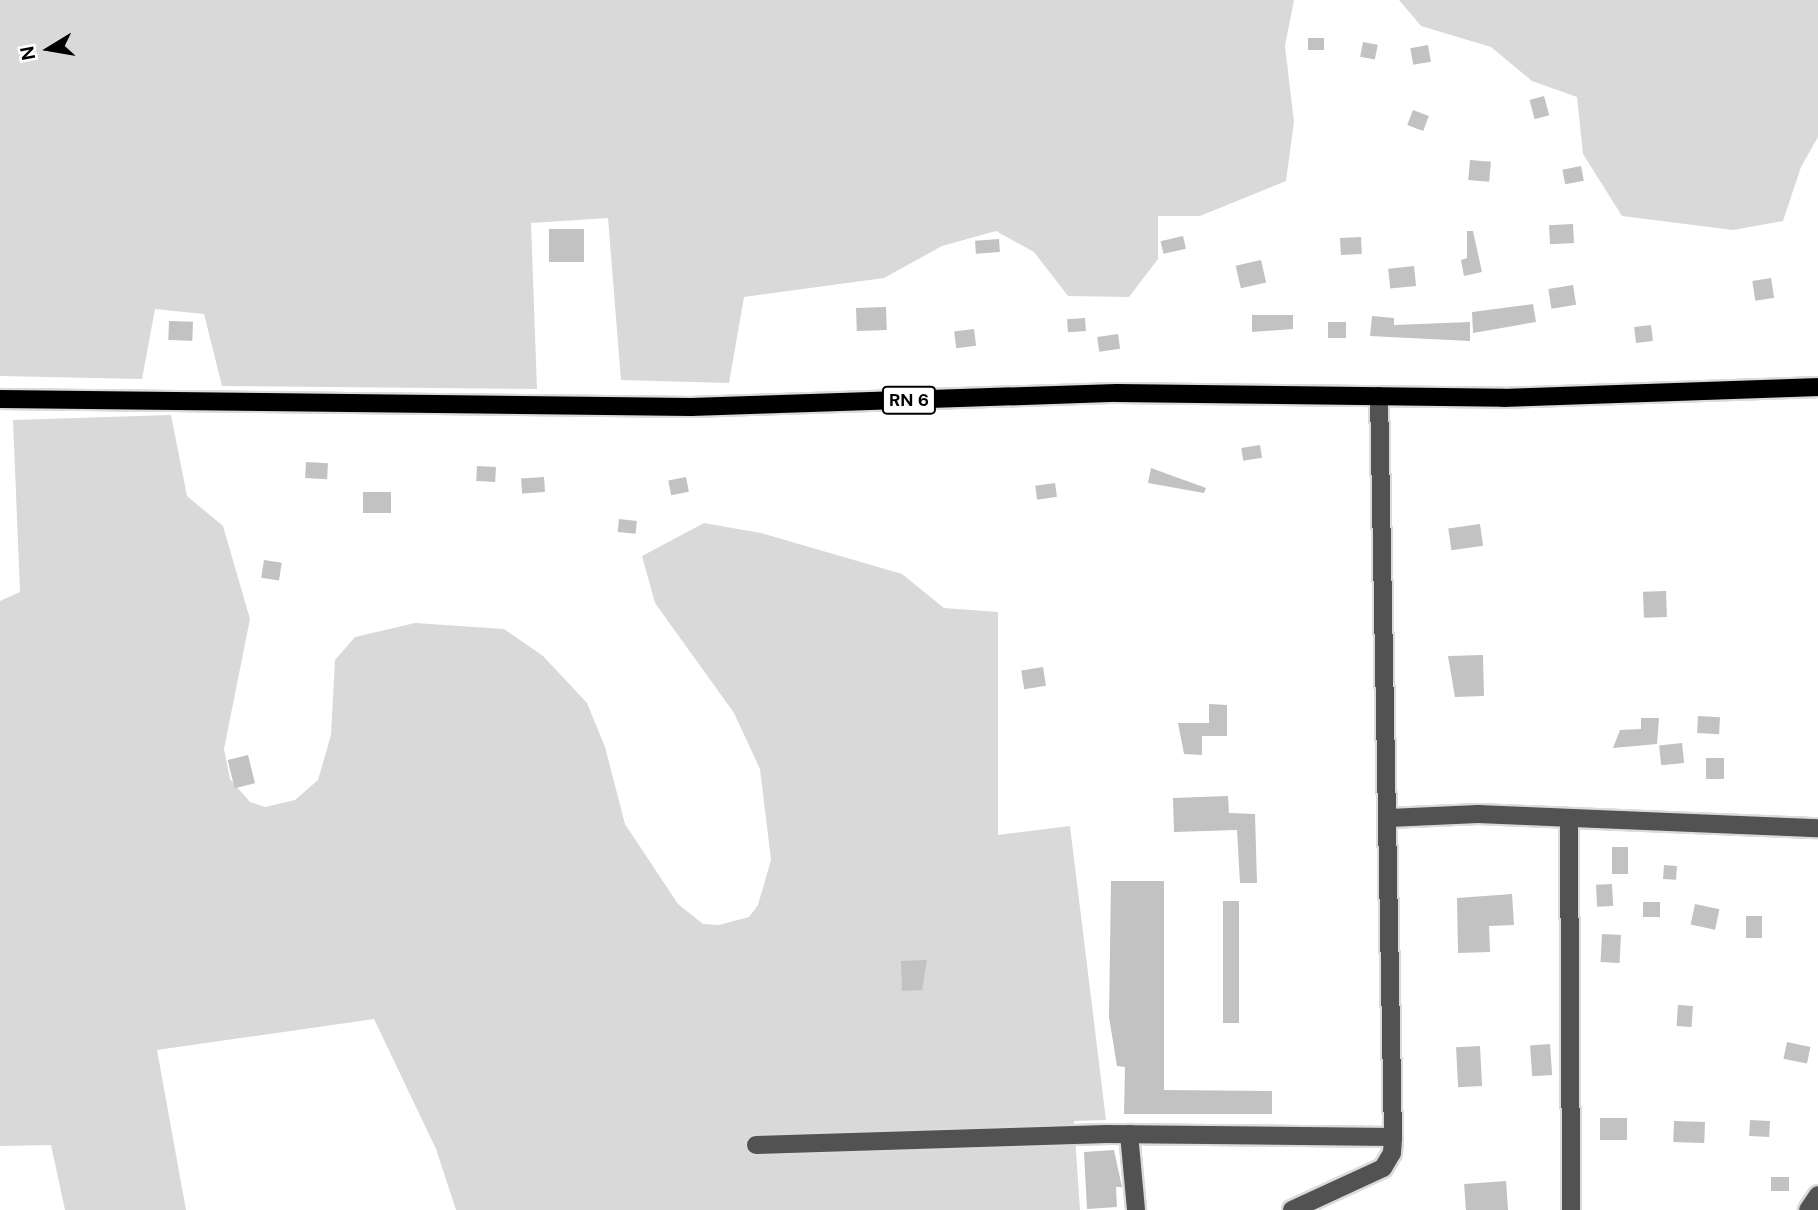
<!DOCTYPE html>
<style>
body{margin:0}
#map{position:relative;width:1818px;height:1210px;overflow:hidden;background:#fff;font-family:"DM Sans",sans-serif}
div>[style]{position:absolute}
.green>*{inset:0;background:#d9d9d9}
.building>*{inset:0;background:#c2c2c2;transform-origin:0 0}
.roads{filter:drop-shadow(2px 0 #dbdbdb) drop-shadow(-2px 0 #dbdbdb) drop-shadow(0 2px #dbdbdb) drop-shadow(0 -2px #dbdbdb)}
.minor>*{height:18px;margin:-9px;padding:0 9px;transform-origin:9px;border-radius:9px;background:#525252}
.major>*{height:18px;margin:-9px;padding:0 9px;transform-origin:9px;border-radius:9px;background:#000}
span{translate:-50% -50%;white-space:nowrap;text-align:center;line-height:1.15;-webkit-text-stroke:7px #fff;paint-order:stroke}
.shield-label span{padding:2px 5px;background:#fff;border:2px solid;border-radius:5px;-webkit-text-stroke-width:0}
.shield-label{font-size:18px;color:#000;font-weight:700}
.north{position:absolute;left:14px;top:14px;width:70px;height:70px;-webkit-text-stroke:5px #fff;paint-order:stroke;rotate:259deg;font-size:19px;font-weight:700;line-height:28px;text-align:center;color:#000}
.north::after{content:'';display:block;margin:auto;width:24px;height:32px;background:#000;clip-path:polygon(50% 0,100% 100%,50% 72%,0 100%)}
</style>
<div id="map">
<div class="green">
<i style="clip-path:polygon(0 0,1294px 0,1285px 46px,1294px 122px,1286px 181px,1200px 216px,1158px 216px,1158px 259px,1129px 297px,1068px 296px,1034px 252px,996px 231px,942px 246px,884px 278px,744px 297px,729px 383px,621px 380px,608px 218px,531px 223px,537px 389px,222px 386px,204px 314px,155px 309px,142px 379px,0 376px)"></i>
<i style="clip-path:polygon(1399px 0,1818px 0,1818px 137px,1801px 167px,1783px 221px,1733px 230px,1622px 216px,1583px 154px,1577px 97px,1532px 81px,1491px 47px,1421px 26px)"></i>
<i style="clip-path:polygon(171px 415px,187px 496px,223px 526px,250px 619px,224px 749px,230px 779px,250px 802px,265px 807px,295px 800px,318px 780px,331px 735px,335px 660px,355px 637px,415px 623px,504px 629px,543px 656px,587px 703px,605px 747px,625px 824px,678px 904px,703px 924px,719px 925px,749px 917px,758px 905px,771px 860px,760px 769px,734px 713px,655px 603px,642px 556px,704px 523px,761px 533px,902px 574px,944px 608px,998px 612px,998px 835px,1070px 826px,1106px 1120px,1074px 1121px,1080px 1210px,456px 1210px,436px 1149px,374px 1019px,157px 1050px,186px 1210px,65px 1210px,51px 1145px,0 1146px,0 601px,20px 592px,13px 420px)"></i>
</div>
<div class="building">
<i style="left:1308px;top:38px;width:16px;height:12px"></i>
<i style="left:1363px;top:42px;width:15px;height:15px;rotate:11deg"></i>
<i style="left:1428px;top:45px;width:17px;height:18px;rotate:80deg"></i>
<i style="left:1544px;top:96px;width:20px;height:15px;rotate:75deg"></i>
<i style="left:1413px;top:110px;width:17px;height:16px;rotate:21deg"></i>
<i style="left:1470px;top:160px;width:21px;height:20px;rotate:5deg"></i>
<i style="left:1581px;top:166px;width:15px;height:19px;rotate:79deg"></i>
<i style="left:1573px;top:224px;width:19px;height:24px;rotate:87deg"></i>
<i style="left:584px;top:229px;width:33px;height:35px;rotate:90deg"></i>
<i style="clip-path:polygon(1467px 231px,1473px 231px,1482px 272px,1464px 276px,1461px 260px,1467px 258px)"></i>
<i style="left:1183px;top:236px;width:13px;height:23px;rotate:77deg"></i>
<i style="left:1361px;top:237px;width:17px;height:21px;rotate:87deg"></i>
<i style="left:999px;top:239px;width:13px;height:24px;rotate:86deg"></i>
<i style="left:1261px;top:260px;width:23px;height:26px;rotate:77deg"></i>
<i style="left:1414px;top:266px;width:20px;height:26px;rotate:84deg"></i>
<i style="left:1771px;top:278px;width:20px;height:19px;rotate:81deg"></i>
<i style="left:1573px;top:285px;width:20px;height:25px;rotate:81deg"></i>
<i style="clip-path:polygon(1533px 304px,1536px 322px,1473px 333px,1472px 312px)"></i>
<i style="left:886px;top:307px;width:23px;height:30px;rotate:88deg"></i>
<i style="clip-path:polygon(1252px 315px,1293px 315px,1293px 329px,1252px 332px)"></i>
<i style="clip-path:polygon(1372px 316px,1394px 318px,1394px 325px,1470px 322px,1470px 341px,1370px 336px)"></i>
<i style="left:1085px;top:318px;width:13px;height:18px;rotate:86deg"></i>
<i style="left:169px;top:321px;width:24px;height:19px;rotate:2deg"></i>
<i style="left:1346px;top:322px;width:16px;height:18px;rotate:90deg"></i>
<i style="left:1651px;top:325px;width:16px;height:17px;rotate:83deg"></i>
<i style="left:974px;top:329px;width:17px;height:20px;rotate:83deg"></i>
<i style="left:1118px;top:334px;width:15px;height:21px;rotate:82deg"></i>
<i style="left:1260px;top:445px;width:13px;height:19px;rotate:81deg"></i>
<i style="left:306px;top:462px;width:22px;height:16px;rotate:3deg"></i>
<i style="left:477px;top:466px;width:19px;height:15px;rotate:3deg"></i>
<i style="clip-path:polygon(1151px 468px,1206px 488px,1204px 493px,1148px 483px)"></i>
<i style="left:544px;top:477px;width:15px;height:23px;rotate:86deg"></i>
<i style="left:686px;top:477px;width:15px;height:18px;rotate:79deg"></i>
<i style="left:1055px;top:483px;width:14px;height:20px;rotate:82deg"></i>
<i style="left:391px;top:492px;width:21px;height:28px;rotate:90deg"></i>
<i style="left:619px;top:519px;width:18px;height:13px;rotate:6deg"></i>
<i style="left:1480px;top:524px;width:22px;height:32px;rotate:82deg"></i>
<i style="left:264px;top:560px;width:18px;height:18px;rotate:9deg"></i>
<i style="left:1666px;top:591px;width:26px;height:23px;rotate:88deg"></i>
<i style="clip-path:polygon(1483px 655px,1484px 696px,1455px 697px,1448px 656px)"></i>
<i style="left:1043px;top:667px;width:19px;height:22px;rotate:81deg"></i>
<i style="clip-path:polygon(1209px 704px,1227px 705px,1227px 736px,1202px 736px,1202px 755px,1184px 754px,1178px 723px,1209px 723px)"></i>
<i style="left:1698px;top:716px;width:22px;height:17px;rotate:3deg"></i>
<i style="clip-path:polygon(1641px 718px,1659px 718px,1657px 744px,1613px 748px,1620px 730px,1641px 729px)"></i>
<i style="left:1682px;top:743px;width:20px;height:23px;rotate:84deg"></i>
<i style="left:248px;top:755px;width:29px;height:21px;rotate:76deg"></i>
<i style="left:1706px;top:758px;width:18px;height:21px"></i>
<i style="clip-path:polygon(1228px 796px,1229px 813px,1255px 814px,1257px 883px,1240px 883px,1237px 830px,1174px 832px,1173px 798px)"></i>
<i style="left:1612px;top:847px;width:16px;height:27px"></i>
<i style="left:1664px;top:865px;width:13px;height:14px;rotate:4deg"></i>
<i style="clip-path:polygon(1111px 881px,1164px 881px,1164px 1090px,1272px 1091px,1272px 1114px,1124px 1114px,1125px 1067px,1117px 1066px,1109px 1017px)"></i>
<i style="left:1612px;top:884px;width:22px;height:16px;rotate:87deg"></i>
<i style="clip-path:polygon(1512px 894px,1514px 925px,1489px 926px,1490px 952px,1458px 953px,1457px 898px)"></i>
<i style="left:1223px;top:901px;width:16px;height:122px"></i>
<i style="left:1643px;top:902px;width:17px;height:15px"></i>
<i style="left:1695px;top:904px;width:25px;height:21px;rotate:12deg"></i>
<i style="left:1746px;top:916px;width:16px;height:22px"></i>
<i style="left:1602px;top:934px;width:19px;height:28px;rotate:3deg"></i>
<i style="clip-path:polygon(927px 960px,922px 990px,902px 991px,901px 961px)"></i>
<i style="left:1678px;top:1005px;width:15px;height:21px;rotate:4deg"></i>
<i style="left:1787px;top:1042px;width:24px;height:17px;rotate:12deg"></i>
<i style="left:1550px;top:1044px;width:31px;height:20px;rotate:86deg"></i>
<i style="left:1480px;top:1046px;width:40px;height:24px;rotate:87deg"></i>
<i style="left:1600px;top:1118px;width:27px;height:22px"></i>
<i style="left:1750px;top:1120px;width:20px;height:16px;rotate:3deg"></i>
<i style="left:1674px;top:1121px;width:31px;height:21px;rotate:2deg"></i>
<i style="clip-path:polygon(1114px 1150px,1122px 1187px,1116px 1187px,1117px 1207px,1087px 1209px,1084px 1152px)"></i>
<i style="left:1771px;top:1177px;width:18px;height:14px"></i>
<i style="left:1506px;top:1181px;width:29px;height:42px;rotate:86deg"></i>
</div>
<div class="roads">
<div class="minor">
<i style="left:1389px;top:818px;width:89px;rotate:-2.6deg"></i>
<i style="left:1478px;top:814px;width:340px;rotate:2.4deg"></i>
<i style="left:1569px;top:819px;width:391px;rotate:89.7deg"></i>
<i style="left:1129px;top:1134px;width:76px;rotate:84.7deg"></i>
<i style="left:756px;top:1145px;width:351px;rotate:-1.8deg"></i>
<i style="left:1107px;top:1134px;width:286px;rotate:0.6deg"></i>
<i style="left:1393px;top:1137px;width:741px;rotate:-91.08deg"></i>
<i style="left:1292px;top:1210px;width:100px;rotate:-24.8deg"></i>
<i style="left:1383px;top:1168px;width:17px;rotate:-59deg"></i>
<i style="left:1392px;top:1153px;width:16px;rotate:-86deg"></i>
<i style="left:1808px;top:1210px;width:18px;rotate:-56deg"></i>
</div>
<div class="major">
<i style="left:0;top:399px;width:691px;rotate:0.66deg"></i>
<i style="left:691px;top:407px;width:426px;rotate:-1.9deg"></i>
<i style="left:1117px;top:393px;width:387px;rotate:0.7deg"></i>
<i style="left:1504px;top:398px;width:314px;rotate:-2deg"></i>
</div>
</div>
<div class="shield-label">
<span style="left:909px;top:400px">RN 6</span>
</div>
<div class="north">N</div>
</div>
